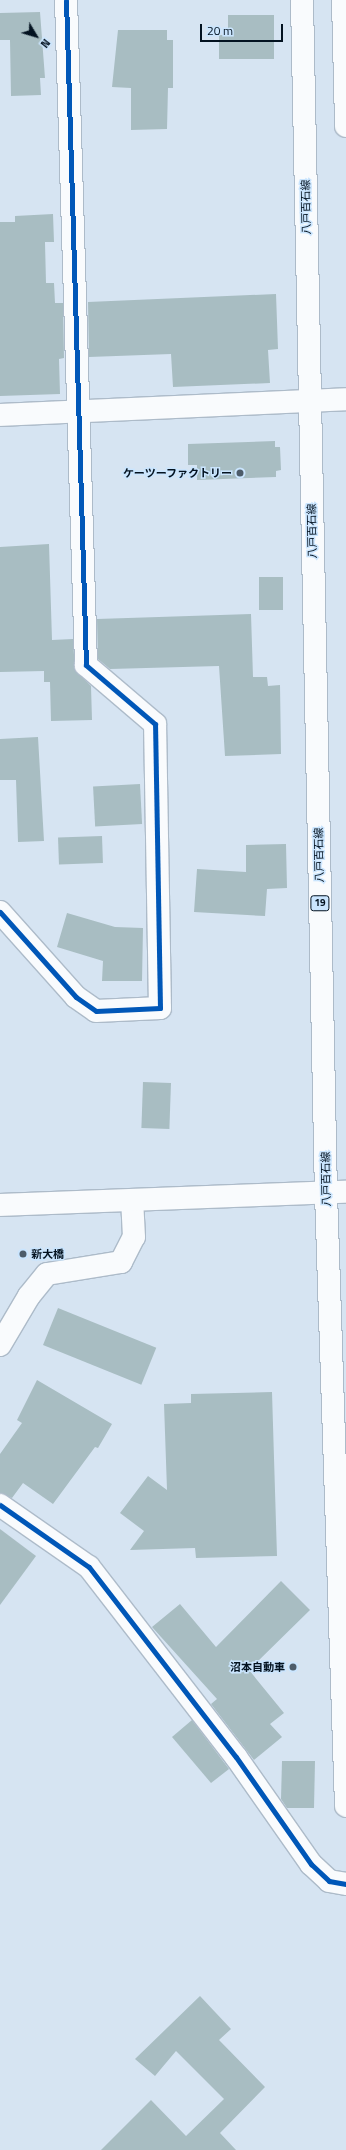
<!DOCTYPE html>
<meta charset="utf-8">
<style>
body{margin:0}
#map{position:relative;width:346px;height:2150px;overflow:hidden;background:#d6e4f2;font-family:"Titillium Web","Noto Sans JP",sans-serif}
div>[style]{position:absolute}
.building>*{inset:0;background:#a8bdc2;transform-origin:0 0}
.roads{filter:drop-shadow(1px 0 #adbbc9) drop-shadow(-1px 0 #adbbc9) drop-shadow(0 1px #adbbc9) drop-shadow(0 -1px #adbbc9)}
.minor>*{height:22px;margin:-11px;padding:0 11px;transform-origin:11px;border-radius:11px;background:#f9fbfd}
.tertiary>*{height:22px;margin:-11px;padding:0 11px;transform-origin:11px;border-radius:11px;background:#f9fbfd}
.primary>*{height:22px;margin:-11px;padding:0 11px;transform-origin:11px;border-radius:11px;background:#f9fbfd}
.cycleway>*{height:5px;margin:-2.5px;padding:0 2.5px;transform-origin:2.5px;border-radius:2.5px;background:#0057b8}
.dots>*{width:11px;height:11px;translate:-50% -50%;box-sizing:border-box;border:2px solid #cae5fe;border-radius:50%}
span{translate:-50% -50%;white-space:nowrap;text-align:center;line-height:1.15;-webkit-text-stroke:3px #cae5fe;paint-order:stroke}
.shield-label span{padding:1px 3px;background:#cae5fe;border:1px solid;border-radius:3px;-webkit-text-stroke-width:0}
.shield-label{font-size:10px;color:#031220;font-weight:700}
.street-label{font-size:11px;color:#031220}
.poi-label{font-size:11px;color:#031220;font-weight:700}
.right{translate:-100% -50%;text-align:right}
.left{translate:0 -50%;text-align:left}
.north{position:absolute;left:16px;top:16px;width:40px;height:40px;-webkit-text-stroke:3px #cae5fe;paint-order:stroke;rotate:128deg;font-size:11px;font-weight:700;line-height:16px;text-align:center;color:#031220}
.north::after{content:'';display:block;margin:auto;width:14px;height:18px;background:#031220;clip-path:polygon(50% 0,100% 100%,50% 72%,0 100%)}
.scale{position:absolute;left:200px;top:24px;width:83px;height:18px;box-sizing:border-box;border:2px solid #031220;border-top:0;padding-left:5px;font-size:12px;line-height:14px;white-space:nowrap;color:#031220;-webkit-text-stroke:3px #cae5fe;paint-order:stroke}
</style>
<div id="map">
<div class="building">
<i style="clip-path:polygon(40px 12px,45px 78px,40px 78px,41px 95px,11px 96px,10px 40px,0 40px,0 13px)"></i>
<i style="clip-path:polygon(228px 15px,274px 15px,274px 59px,219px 59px,219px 35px,228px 35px)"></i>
<i style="clip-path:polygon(118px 30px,167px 30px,167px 40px,173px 40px,173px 88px,168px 88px,167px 129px,131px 130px,131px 88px,112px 87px)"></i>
<i style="clip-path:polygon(53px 214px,54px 242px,45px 242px,46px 283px,54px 283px,55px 303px,63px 303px,64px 358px,59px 359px,60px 394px,0 396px,0 222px,15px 222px,15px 216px)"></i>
<i style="clip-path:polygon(276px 294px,278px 349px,268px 350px,270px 383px,173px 387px,171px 354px,89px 357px,88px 302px)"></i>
<i style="clip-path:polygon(275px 441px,275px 447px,280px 447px,281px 470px,276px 471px,276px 477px,197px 480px,197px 465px,188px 465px,188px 444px)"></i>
<i style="clip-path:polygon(49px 544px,52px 640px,73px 639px,75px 670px,91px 686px,92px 720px,51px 721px,50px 682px,44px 682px,44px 671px,0 672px,0 547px)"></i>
<i style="left:283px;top:577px;width:33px;height:24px;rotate:90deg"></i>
<i style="clip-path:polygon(251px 614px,253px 677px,267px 677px,268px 686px,280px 685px,281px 754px,225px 756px,219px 666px,110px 669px,98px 659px,97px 619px)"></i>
<i style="clip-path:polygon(38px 737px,44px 841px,18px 842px,16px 780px,0 780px,0 739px)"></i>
<i style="left:140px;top:784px;width:40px;height:47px;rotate:87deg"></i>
<i style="left:102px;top:836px;width:27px;height:44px;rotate:88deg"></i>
<i style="clip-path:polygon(286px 844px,287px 888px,267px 889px,265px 916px,194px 912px,197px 869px,246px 872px,246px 845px)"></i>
<i style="clip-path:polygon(67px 913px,115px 927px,143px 928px,142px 981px,102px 981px,103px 961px,57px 947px)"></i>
<i style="left:143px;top:1082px;width:28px;height:46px;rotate:2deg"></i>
<i style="left:58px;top:1308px;width:106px;height:40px;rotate:22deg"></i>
<i style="clip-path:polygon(37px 1380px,112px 1424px,98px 1448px,95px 1447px,53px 1504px,23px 1483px,12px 1498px,0 1493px,0 1454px,22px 1423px,17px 1420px)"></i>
<i style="clip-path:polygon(272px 1392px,277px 1556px,196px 1558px,195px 1548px,130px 1550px,144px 1531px,120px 1513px,148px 1476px,167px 1490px,164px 1404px,191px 1403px,191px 1394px)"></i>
<i style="clip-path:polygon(0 1529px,36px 1556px,0 1605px)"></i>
<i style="clip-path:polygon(281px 1581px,310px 1610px,249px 1670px,284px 1713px,270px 1724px,282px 1737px,254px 1760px,211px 1704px,217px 1699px,152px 1627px,180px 1604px,216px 1647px)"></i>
<i style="clip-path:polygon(192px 1720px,229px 1769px,211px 1783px,172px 1737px)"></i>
<i style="clip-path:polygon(282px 1761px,315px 1761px,314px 1808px,287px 1808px,281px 1799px)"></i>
<i style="clip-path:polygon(200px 1996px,231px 2029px,219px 2040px,265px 2087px,220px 2133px,236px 2150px,101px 2150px,151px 2100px,186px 2136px,224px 2099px,176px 2051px,155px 2076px,135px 2059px)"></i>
</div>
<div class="roads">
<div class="minor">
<i style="left:0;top:415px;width:346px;rotate:-2.6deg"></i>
<i style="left:0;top:912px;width:114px;rotate:48.2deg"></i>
<i style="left:76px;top:997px;width:24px;rotate:35deg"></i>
<i style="left:96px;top:1011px;width:64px;rotate:-2.7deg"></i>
<i style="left:160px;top:1008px;width:284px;rotate:-91deg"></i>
<i style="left:155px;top:724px;width:91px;rotate:-139.5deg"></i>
<i style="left:86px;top:665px;width:665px;rotate:-91.72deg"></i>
<i style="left:0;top:1345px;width:57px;rotate:-59.4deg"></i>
<i style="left:29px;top:1296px;width:28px;rotate:-51deg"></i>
<i style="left:47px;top:1274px;width:75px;rotate:-9.2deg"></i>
<i style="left:121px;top:1262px;width:28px;rotate:-63deg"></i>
<i style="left:134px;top:1237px;width:35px;rotate:-93deg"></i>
<i style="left:0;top:1505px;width:108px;rotate:34.9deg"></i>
<i style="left:89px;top:1567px;width:240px;rotate:52.3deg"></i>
<i style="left:236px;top:1757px;width:131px;rotate:55deg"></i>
<i style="left:311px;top:1864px;width:25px;rotate:43deg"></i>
<i style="left:329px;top:1881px;width:17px;rotate:10deg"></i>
</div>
<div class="tertiary">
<i style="left:0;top:1205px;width:346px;rotate:-2.2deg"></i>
</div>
<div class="primary">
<i style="left:302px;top:0;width:1193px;rotate:88.85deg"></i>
<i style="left:326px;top:1193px;width:613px;rotate:88.13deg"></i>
<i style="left:343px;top:0;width:126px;rotate:88.6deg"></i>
</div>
</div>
<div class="cycleway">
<i style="left:0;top:912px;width:114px;rotate:48.2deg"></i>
<i style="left:76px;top:997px;width:24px;rotate:35deg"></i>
<i style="left:96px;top:1011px;width:64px;rotate:-2.7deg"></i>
<i style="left:160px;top:1008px;width:284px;rotate:-91deg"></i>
<i style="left:155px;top:724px;width:91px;rotate:-139.5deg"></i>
<i style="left:86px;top:665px;width:665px;rotate:-91.72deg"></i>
<i style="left:0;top:1505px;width:108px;rotate:34.9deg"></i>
<i style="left:89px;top:1567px;width:240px;rotate:52.3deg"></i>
<i style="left:236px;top:1757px;width:131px;rotate:55deg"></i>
<i style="left:311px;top:1864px;width:25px;rotate:43deg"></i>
<i style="left:329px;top:1881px;width:17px;rotate:10deg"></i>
</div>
<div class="dots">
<i style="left:240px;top:473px;background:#4d5c6a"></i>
<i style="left:23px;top:1254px;background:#4d5c6a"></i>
<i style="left:293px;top:1667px;background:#4d5c6a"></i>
</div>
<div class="shield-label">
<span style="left:320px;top:903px">19</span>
</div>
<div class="street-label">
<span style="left:306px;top:207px;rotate:-91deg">八戸百石線</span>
<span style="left:312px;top:531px;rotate:-91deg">八戸百石線</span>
<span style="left:319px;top:855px;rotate:-91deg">八戸百石線</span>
<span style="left:326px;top:1179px;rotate:-91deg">八戸百石線</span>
</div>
<div class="poi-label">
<span class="right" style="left:232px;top:473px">ケーツーファクトリー</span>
<span class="left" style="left:31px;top:1254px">新大橋</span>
<span class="right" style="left:285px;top:1667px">沼本自動車</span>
</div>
<div class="north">N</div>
<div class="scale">20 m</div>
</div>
